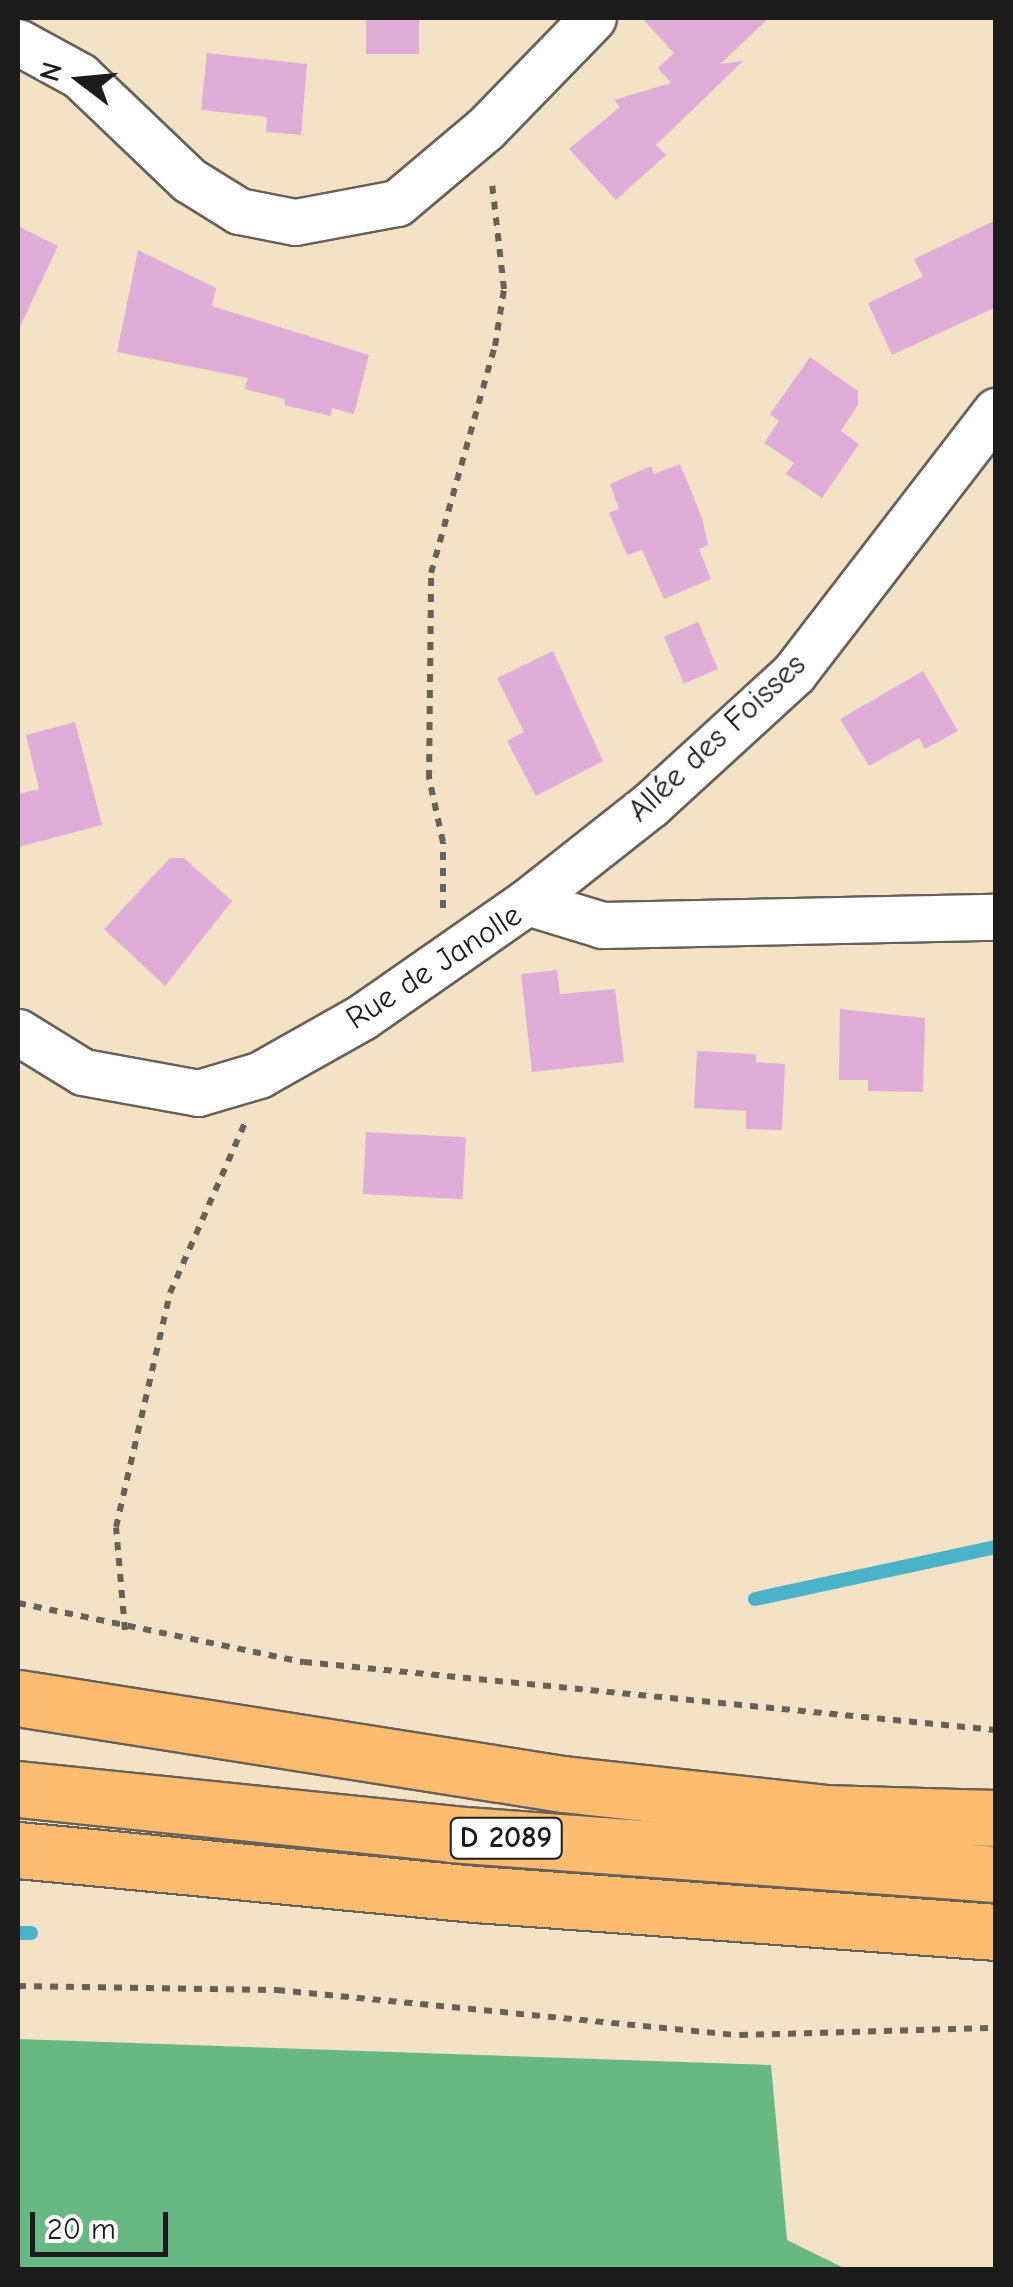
<!DOCTYPE html>
<meta charset="utf-8">
<style>
body{margin:0}
#map{position:relative;width:1013px;height:2287px;overflow:hidden;background:#f3e2c6;font-family:"Comic Neue",sans-serif}
div>[style]{position:absolute}
.forest>*{inset:0;background:#68b884}
.stream>*{height:14px;margin:-7px;padding:0 7px;transform-origin:7px;border-radius:7px;background:#4bb3c9}
.building>*{inset:0;background:#e0add8;transform-origin:0 0}
.path>*{height:6px;margin-top:-3px;transform-origin:0;background:repeating-linear-gradient(90deg,#676158 0 8px,transparent 0 16px)}
.roads{filter:drop-shadow(2px 0 #676158) drop-shadow(-2px 0 #676158) drop-shadow(0 2px #676158) drop-shadow(0 -2px #676158)}
.minor>*{height:45px;margin:-22.5px;padding:0 22.5px;transform-origin:22.5px;border-radius:22.5px;background:#fff}
.trunk>*{height:55px;margin:-27.5px;padding:0 27.5px;transform-origin:27.5px;border-radius:27.5px;background:#febc70}
span{translate:-50% -50%;white-space:nowrap;text-align:center;line-height:1.15;-webkit-text-stroke:9px #fff;paint-order:stroke}
.shield-label span{padding:2px 8px;background:#fff;border:2px solid;border-radius:8px;-webkit-text-stroke-width:0}
.shield-label{font-size:30px;color:#1c1c1c;font-weight:700}
.street-label{font-size:32px;color:#1c1c1c}
.frame{position:absolute;inset:0;border:20px solid #1c1c1c;pointer-events:none}
.north{position:absolute;left:30px;top:30px;width:100px;height:100px;-webkit-text-stroke:8px #fff;paint-order:stroke;rotate:286deg;font-size:28px;font-weight:700;line-height:40px;text-align:center;color:#1c1c1c}
.north::after{content:'';display:block;margin:auto;width:35px;height:45px;background:#1c1c1c;clip-path:polygon(50% 0,100% 100%,50% 72%,0 100%)}
.scale{position:absolute;left:30px;top:2212px;width:138px;height:45px;box-sizing:border-box;border:5px solid #1c1c1c;border-top:0;padding-left:12px;font-size:30px;line-height:35px;white-space:nowrap;color:#1c1c1c;-webkit-text-stroke:8px #fff;paint-order:stroke}
</style>
<div id="map">
<div class="forest">
<i style="clip-path:polygon(18px 2039px,771px 2065px,787px 2240px,846px 2269px,18px 2269px)"></i>
</div>
<div class="stream">
<i style="left:755px;top:1599px;width:247px;rotate:-12.2deg"></i>
<i style="left:18px;top:1933px;width:13px"></i>
</div>
<div class="building">
<i style="left:366px;top:18px;width:53px;height:36px"></i>
<i style="clip-path:polygon(642px 18px,769px 18px,720px 64px,743px 61px,656px 145px,666px 155px,616px 200px,569px 149px,620px 107px,614px 100px,671px 83px,658px 68px,674px 53px)"></i>
<i style="clip-path:polygon(207px 53px,307px 64px,301px 135px,266px 132px,267px 117px,201px 110px)"></i>
<i style="clip-path:polygon(996px 220px,996px 307px,892px 355px,868px 303px,923px 277px,914px 259px)"></i>
<i style="clip-path:polygon(18px 226px,58px 246px,18px 331px)"></i>
<i style="clip-path:polygon(138px 250px,216px 288px,212px 306px,369px 355px,354px 414px,332px 408px,331px 416px,284px 405px,285px 399px,244px 389px,248px 378px,117px 352px)"></i>
<i style="clip-path:polygon(810px 357px,858px 391px,858px 405px,841px 431px,859px 444px,822px 498px,786px 474px,794px 463px,764px 443px,779px 421px,770px 414px)"></i>
<i style="clip-path:polygon(680px 464px,702px 518px,708px 545px,699px 549px,711px 579px,664px 599px,642px 550px,627px 555px,609px 513px,619px 509px,610px 484px,651px 466px,654px 474px)"></i>
<i style="left:698px;top:622px;width:51px;height:37px;rotate:67deg"></i>
<i style="clip-path:polygon(553px 651px,603px 761px,536px 796px,507px 741px,524px 732px,497px 678px)"></i>
<i style="clip-path:polygon(923px 671px,958px 731px,925px 749px,919px 738px,869px 766px,840px 719px)"></i>
<i style="clip-path:polygon(75px 722px,102px 825px,18px 847px,18px 794px,39px 789px,26px 735px)"></i>
<i style="clip-path:polygon(170px 858px,184px 858px,232px 901px,165px 986px,104px 929px)"></i>
<i style="clip-path:polygon(557px 970px,560px 994px,615px 989px,624px 1062px,532px 1072px,521px 974px)"></i>
<i style="clip-path:polygon(840px 1009px,925px 1018px,923px 1092px,868px 1091px,868px 1080px,839px 1080px)"></i>
<i style="clip-path:polygon(697px 1051px,756px 1054px,756px 1062px,785px 1064px,782px 1130px,746px 1129px,746px 1111px,694px 1108px)"></i>
<i style="left:366px;top:1132px;width:100px;height:62px;rotate:3deg"></i>
</div>
<div class="path">
<i style="left:443px;top:908px;width:66px;rotate:-90deg"></i>
<i style="left:443px;top:842px;width:66px;rotate:-102.3deg"></i>
<i style="left:429px;top:778px;width:205px;rotate:-89.4deg"></i>
<i style="left:431px;top:573px;width:236px;rotate:-74.3deg"></i>
<i style="left:495px;top:346px;width:58px;rotate:-81deg"></i>
<i style="left:504px;top:289px;width:107px;rotate:-96.5deg"></i>
<i style="left:18px;top:1603px;width:292px;rotate:11.7deg"></i>
<i style="left:304px;top:1662px;width:695px;rotate:5.61deg"></i>
<i style="left:125px;top:1630px;width:103px;rotate:-95deg"></i>
<i style="left:116px;top:1527px;width:240px;rotate:-77deg"></i>
<i style="left:170px;top:1293px;width:186px;rotate:-66.2deg"></i>
<i style="left:18px;top:1986px;width:259px;rotate:0.9deg"></i>
<i style="left:277px;top:1990px;width:465px;rotate:5.6deg"></i>
<i style="left:740px;top:2035px;width:256px;rotate:-1.6deg"></i>
</div>
<div class="roads">
<div class="minor">
<i style="left:18px;top:42px;width:71px;rotate:28.7deg"></i>
<i style="left:80px;top:76px;width:151px;rotate:43.7deg"></i>
<i style="left:189px;top:180px;width:59px;rotate:31.8deg"></i>
<i style="left:239px;top:211px;width:57px;rotate:11.1deg"></i>
<i style="left:295px;top:222px;width:104px;rotate:-10.6deg"></i>
<i style="left:397px;top:203px;width:116px;rotate:-40.1deg"></i>
<i style="left:486px;top:128px;width:153px;rotate:-45.8deg"></i>
<i style="left:527px;top:902px;width:157px;rotate:-38.3deg"></i>
<i style="left:650px;top:805px;width:195px;rotate:-42.5deg"></i>
<i style="left:794px;top:673px;width:331px;rotate:-52.4deg"></i>
<i style="left:18px;top:1032px;width:76px;rotate:31.6deg"></i>
<i style="left:83px;top:1072px;width:117px;rotate:10.3deg"></i>
<i style="left:198px;top:1093px;width:64px;rotate:-16.4deg"></i>
<i style="left:259px;top:1075px;width:118px;rotate:-29.4deg"></i>
<i style="left:362px;top:1017px;width:201px;rotate:-34.9deg"></i>
<i style="left:527px;top:902px;width:78px;rotate:17deg"></i>
<i style="left:602px;top:925px;width:394px;rotate:-1.2deg"></i>
</div>
<div class="trunk">
<i style="left:18px;top:1698px;width:552px;rotate:8.97deg"></i>
<i style="left:563px;top:1784px;width:263px;rotate:6.3deg"></i>
<i style="left:824px;top:1813px;width:172px;rotate:1.7deg"></i>
<i style="left:18px;top:1789px;width:435px;rotate:5.9deg"></i>
<i style="left:451px;top:1834px;width:546px;rotate:4.2deg"></i>
<i style="left:18px;top:1850px;width:460px;rotate:5.5deg"></i>
<i style="left:476px;top:1894px;width:521px;rotate:4.18deg"></i>
</div>
</div>
<div class="shield-label">
<span style="left:506px;top:1838px">D 2089</span>
</div>
<div class="street-label">
<span style="left:717px;top:738px;rotate:-43deg">Allée des Foisses</span>
<span style="left:434px;top:967px;rotate:-33deg">Rue de Janolle</span>
</div>
<div class="frame"></div>
<div class="north">N</div>
<div class="scale">20 m</div>
</div>
